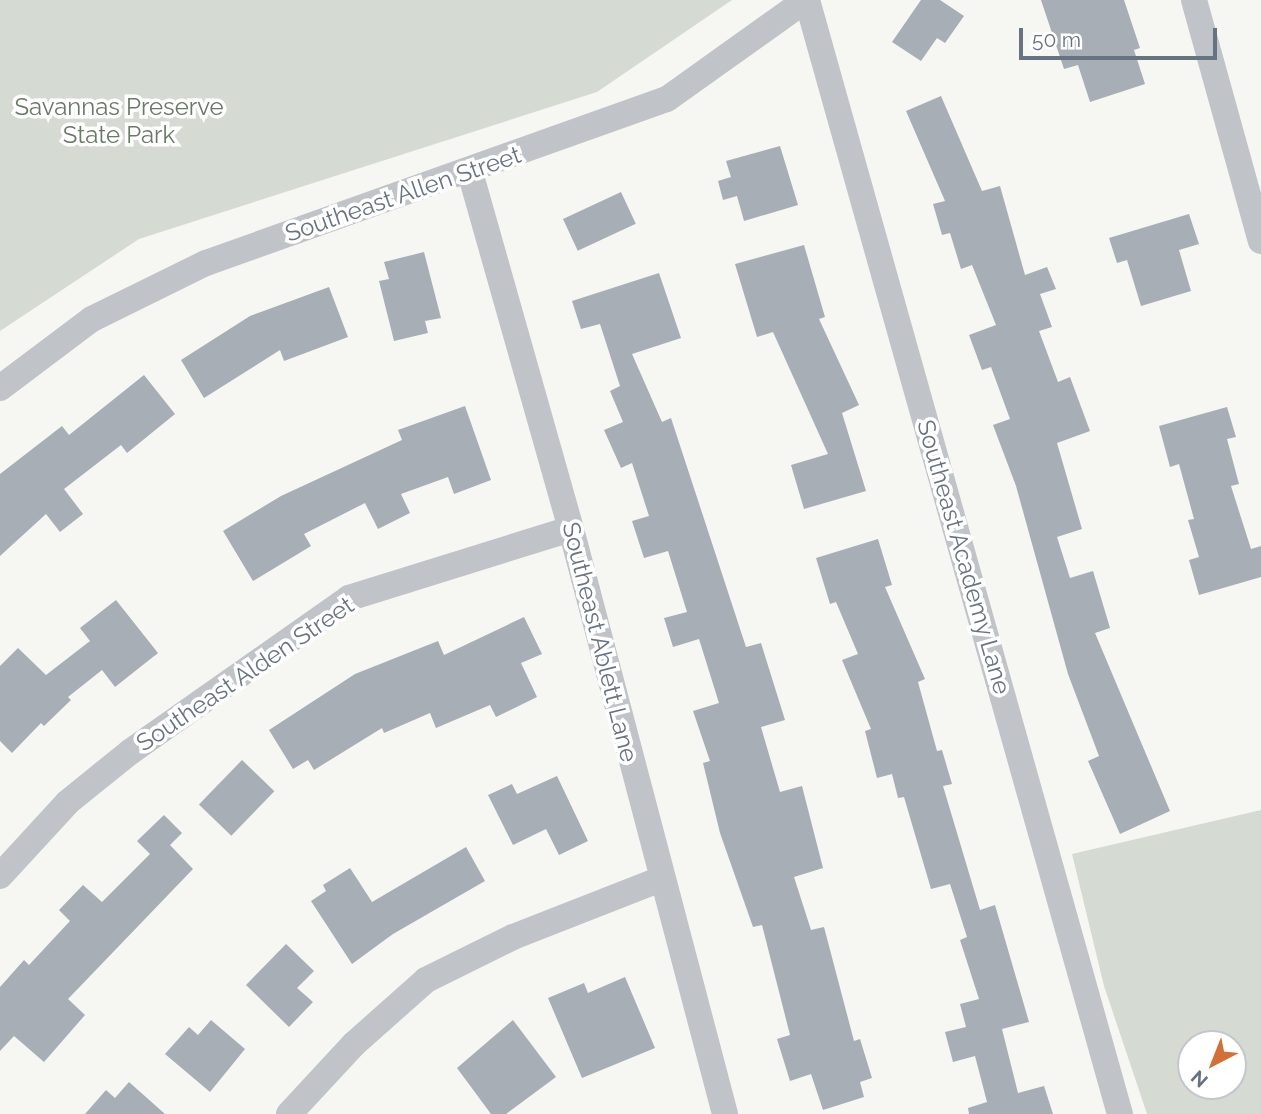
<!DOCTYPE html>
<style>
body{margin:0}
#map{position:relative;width:1261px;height:1114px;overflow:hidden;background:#f6f6f3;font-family:Raleway,sans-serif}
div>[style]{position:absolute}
.green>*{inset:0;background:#d5dbd3}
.building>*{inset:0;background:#a8aeb5;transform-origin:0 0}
.street>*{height:26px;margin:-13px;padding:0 13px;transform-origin:13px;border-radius:13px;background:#c0c3c7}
span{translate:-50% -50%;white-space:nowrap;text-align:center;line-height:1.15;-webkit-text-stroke:7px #fff;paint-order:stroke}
.park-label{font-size:24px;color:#687966}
.street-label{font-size:24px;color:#687381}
.north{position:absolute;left:1177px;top:1030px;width:70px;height:70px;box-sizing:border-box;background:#fff;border:2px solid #c3c7cd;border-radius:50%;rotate:222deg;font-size:19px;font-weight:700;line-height:28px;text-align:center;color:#687381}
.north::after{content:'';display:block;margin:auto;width:24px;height:32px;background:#d17138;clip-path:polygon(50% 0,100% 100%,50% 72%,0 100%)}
.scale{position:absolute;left:1019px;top:28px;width:198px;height:32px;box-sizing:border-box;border:4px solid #687381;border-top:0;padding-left:9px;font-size:21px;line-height:24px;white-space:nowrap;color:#687381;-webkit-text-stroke:5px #fff;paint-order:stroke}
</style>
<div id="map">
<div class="green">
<i style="clip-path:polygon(0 0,732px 0,597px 92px,139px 239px,0 331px)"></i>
<i style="clip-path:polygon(evenodd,1261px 810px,1261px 1114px,1147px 1114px,1104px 986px,1072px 854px,1261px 810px,1233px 1044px,1233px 1086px,1191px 1086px,1191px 1044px,1233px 1044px)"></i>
</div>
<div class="building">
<i style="clip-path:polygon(921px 0,940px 0,964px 16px,945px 43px,937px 38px,921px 61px,892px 42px)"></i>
<i style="clip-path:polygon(1041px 0,1124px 0,1140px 48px,1134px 50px,1145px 84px,1090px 102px,1078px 65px,1064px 69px)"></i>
<i style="clip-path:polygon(941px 96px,982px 191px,1000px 186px,1025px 275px,1047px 267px,1056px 289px,1040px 294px,1052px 327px,1039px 331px,1058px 382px,1070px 377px,1090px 431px,1057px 443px,1082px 529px,1057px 537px,1070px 578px,1093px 571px,1110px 628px,1095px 633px,1170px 811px,1120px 834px,1088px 761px,1099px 756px,1068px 674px,1016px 486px,993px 425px,1010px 419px,991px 367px,982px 370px,969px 335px,996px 325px,972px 265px,961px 269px,950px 233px,942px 235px,933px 204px,945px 201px,906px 111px)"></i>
<i style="clip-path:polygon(780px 146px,798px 205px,744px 221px,737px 196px,723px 200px,718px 181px,731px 177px,726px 161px)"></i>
<i style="left:621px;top:192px;width:35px;height:64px;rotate:65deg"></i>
<i style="clip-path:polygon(1189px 214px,1199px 244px,1179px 250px,1191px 291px,1141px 306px,1127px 260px,1117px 263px,1109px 238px)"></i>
<i style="clip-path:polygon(804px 245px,825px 317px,819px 319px,859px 405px,842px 413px,866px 491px,804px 509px,791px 465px,828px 454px,773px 332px,757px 337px,735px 264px)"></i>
<i style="clip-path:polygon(424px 252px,441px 318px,425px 321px,428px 333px,394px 341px,379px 281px,389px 279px,384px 262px)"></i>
<i style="clip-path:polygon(659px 273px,681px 338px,632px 354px,662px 422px,671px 418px,746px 647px,761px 643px,785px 720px,761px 727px,780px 792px,802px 786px,823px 868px,794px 877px,811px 930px,824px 927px,854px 1041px,860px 1039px,872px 1078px,860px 1082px,864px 1097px,823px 1110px,811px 1074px,790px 1081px,777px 1039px,790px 1035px,762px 925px,753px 927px,720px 833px,703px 763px,710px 761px,693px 711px,719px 703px,699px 639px,673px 647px,664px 618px,687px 612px,668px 551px,644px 558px,632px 521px,649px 516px,632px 463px,621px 468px,604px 430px,623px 422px,610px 391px,620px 386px,600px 324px,581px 329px,572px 301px)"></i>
<i style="clip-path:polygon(329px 287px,348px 337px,284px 361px,280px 350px,204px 398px,181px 360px,250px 316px)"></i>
<i style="clip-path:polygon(144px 375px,175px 414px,127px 453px,121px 445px,64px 489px,83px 514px,60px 532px,46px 514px,0 556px,0 474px,62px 426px,69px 435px)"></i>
<i style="clip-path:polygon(465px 406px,491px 480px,454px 494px,448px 477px,401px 494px,410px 513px,378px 529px,365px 503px,304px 534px,311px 546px,253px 581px,223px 531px,281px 496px,402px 440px,398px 430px)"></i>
<i style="clip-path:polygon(1227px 407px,1236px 437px,1227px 439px,1239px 484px,1231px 486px,1251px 549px,1261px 546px,1261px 577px,1199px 595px,1189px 560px,1199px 557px,1188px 520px,1194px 519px,1179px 464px,1170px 467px,1159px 426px)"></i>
<i style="clip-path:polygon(878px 539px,892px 585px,885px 587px,925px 679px,918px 682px,937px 751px,942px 750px,952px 784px,943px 786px,980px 910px,995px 905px,1029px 1022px,1002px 1029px,1018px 1093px,1044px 1086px,1053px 1114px,969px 1114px,968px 1108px,987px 1102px,975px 1056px,953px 1062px,945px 1032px,966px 1027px,960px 1004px,979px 999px,960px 940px,967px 937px,950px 884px,931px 889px,904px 797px,898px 798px,892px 774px,877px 778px,865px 731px,871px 729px,842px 660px,858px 654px,836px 602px,830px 604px,816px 558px)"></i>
<i style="clip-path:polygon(116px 600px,158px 653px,115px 687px,102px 670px,68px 697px,71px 700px,44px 726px,41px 723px,12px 753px,0 741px,0 666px,18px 648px,46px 675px,90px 641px,80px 628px)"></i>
<i style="clip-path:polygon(524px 617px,542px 654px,521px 663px,537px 697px,496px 717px,490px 705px,436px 728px,430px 713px,384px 733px,382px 728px,314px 770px,308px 760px,293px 769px,269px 730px,355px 674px,438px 641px,444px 655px)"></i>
<i style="left:242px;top:760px;width:45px;height:62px;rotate:44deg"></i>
<i style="clip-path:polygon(557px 776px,588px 841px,559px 855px,546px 829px,513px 845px,488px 795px,512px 784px,517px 794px)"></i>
<i style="clip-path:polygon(164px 815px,182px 833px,170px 845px,193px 869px,68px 999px,85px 1015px,44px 1062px,14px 1036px,0 1051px,0 987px,24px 960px,29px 965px,70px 921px,59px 910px,83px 885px,102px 902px,150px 854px,137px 841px)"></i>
<i style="clip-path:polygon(466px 847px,485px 881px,393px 934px,352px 964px,311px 901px,326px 891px,323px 885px,350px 868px,372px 902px)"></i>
<i style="clip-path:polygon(286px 944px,314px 971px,297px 988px,313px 1002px,289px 1027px,246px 985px)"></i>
<i style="clip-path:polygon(625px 977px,655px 1048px,582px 1078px,548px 998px,584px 983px,588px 993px)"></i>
<i style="clip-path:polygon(211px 1020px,245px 1049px,210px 1092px,165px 1054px,189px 1027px,198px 1035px)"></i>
<i style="clip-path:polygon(513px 1020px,556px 1077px,506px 1114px,491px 1114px,457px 1068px)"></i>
<i style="clip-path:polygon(129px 1082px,165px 1114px,85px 1114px,106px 1090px,115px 1098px)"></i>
</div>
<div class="street">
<i style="left:807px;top:0;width:1157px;rotate:74.31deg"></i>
<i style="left:1194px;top:0;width:250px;rotate:74.5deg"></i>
<i style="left:470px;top:172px;width:371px;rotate:74.2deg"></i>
<i style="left:571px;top:529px;width:605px;rotate:75.25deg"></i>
<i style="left:0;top:388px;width:115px;rotate:-36.9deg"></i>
<i style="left:92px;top:319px;width:127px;rotate:-26.2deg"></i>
<i style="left:206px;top:263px;width:489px;rotate:-19.6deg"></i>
<i style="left:667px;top:99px;width:171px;rotate:-35.5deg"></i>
<i style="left:0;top:876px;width:100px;rotate:-47.4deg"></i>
<i style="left:68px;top:802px;width:80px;rotate:-38.9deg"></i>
<i style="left:130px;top:752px;width:268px;rotate:-35.1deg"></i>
<i style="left:349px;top:598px;width:232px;rotate:-17.3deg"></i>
<i style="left:289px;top:1114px;width:96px;rotate:-47.1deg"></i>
<i style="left:354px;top:1044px;width:96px;rotate:-41.6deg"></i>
<i style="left:426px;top:980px;width:97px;rotate:-26.3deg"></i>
<i style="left:513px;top:937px;width:159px;rotate:-21.4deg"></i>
</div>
<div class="park-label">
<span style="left:119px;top:121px">Savannas Preserve<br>State Park</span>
</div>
<div class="street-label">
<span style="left:403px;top:194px;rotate:-19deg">Southeast Allen Street</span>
<span style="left:964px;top:557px;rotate:74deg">Southeast Academy Lane</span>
<span style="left:600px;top:642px;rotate:76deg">Southeast Ablett Lane</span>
<span style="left:245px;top:674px;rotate:-34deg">Southeast Alden Street</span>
</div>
<div class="north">N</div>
<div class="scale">50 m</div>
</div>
